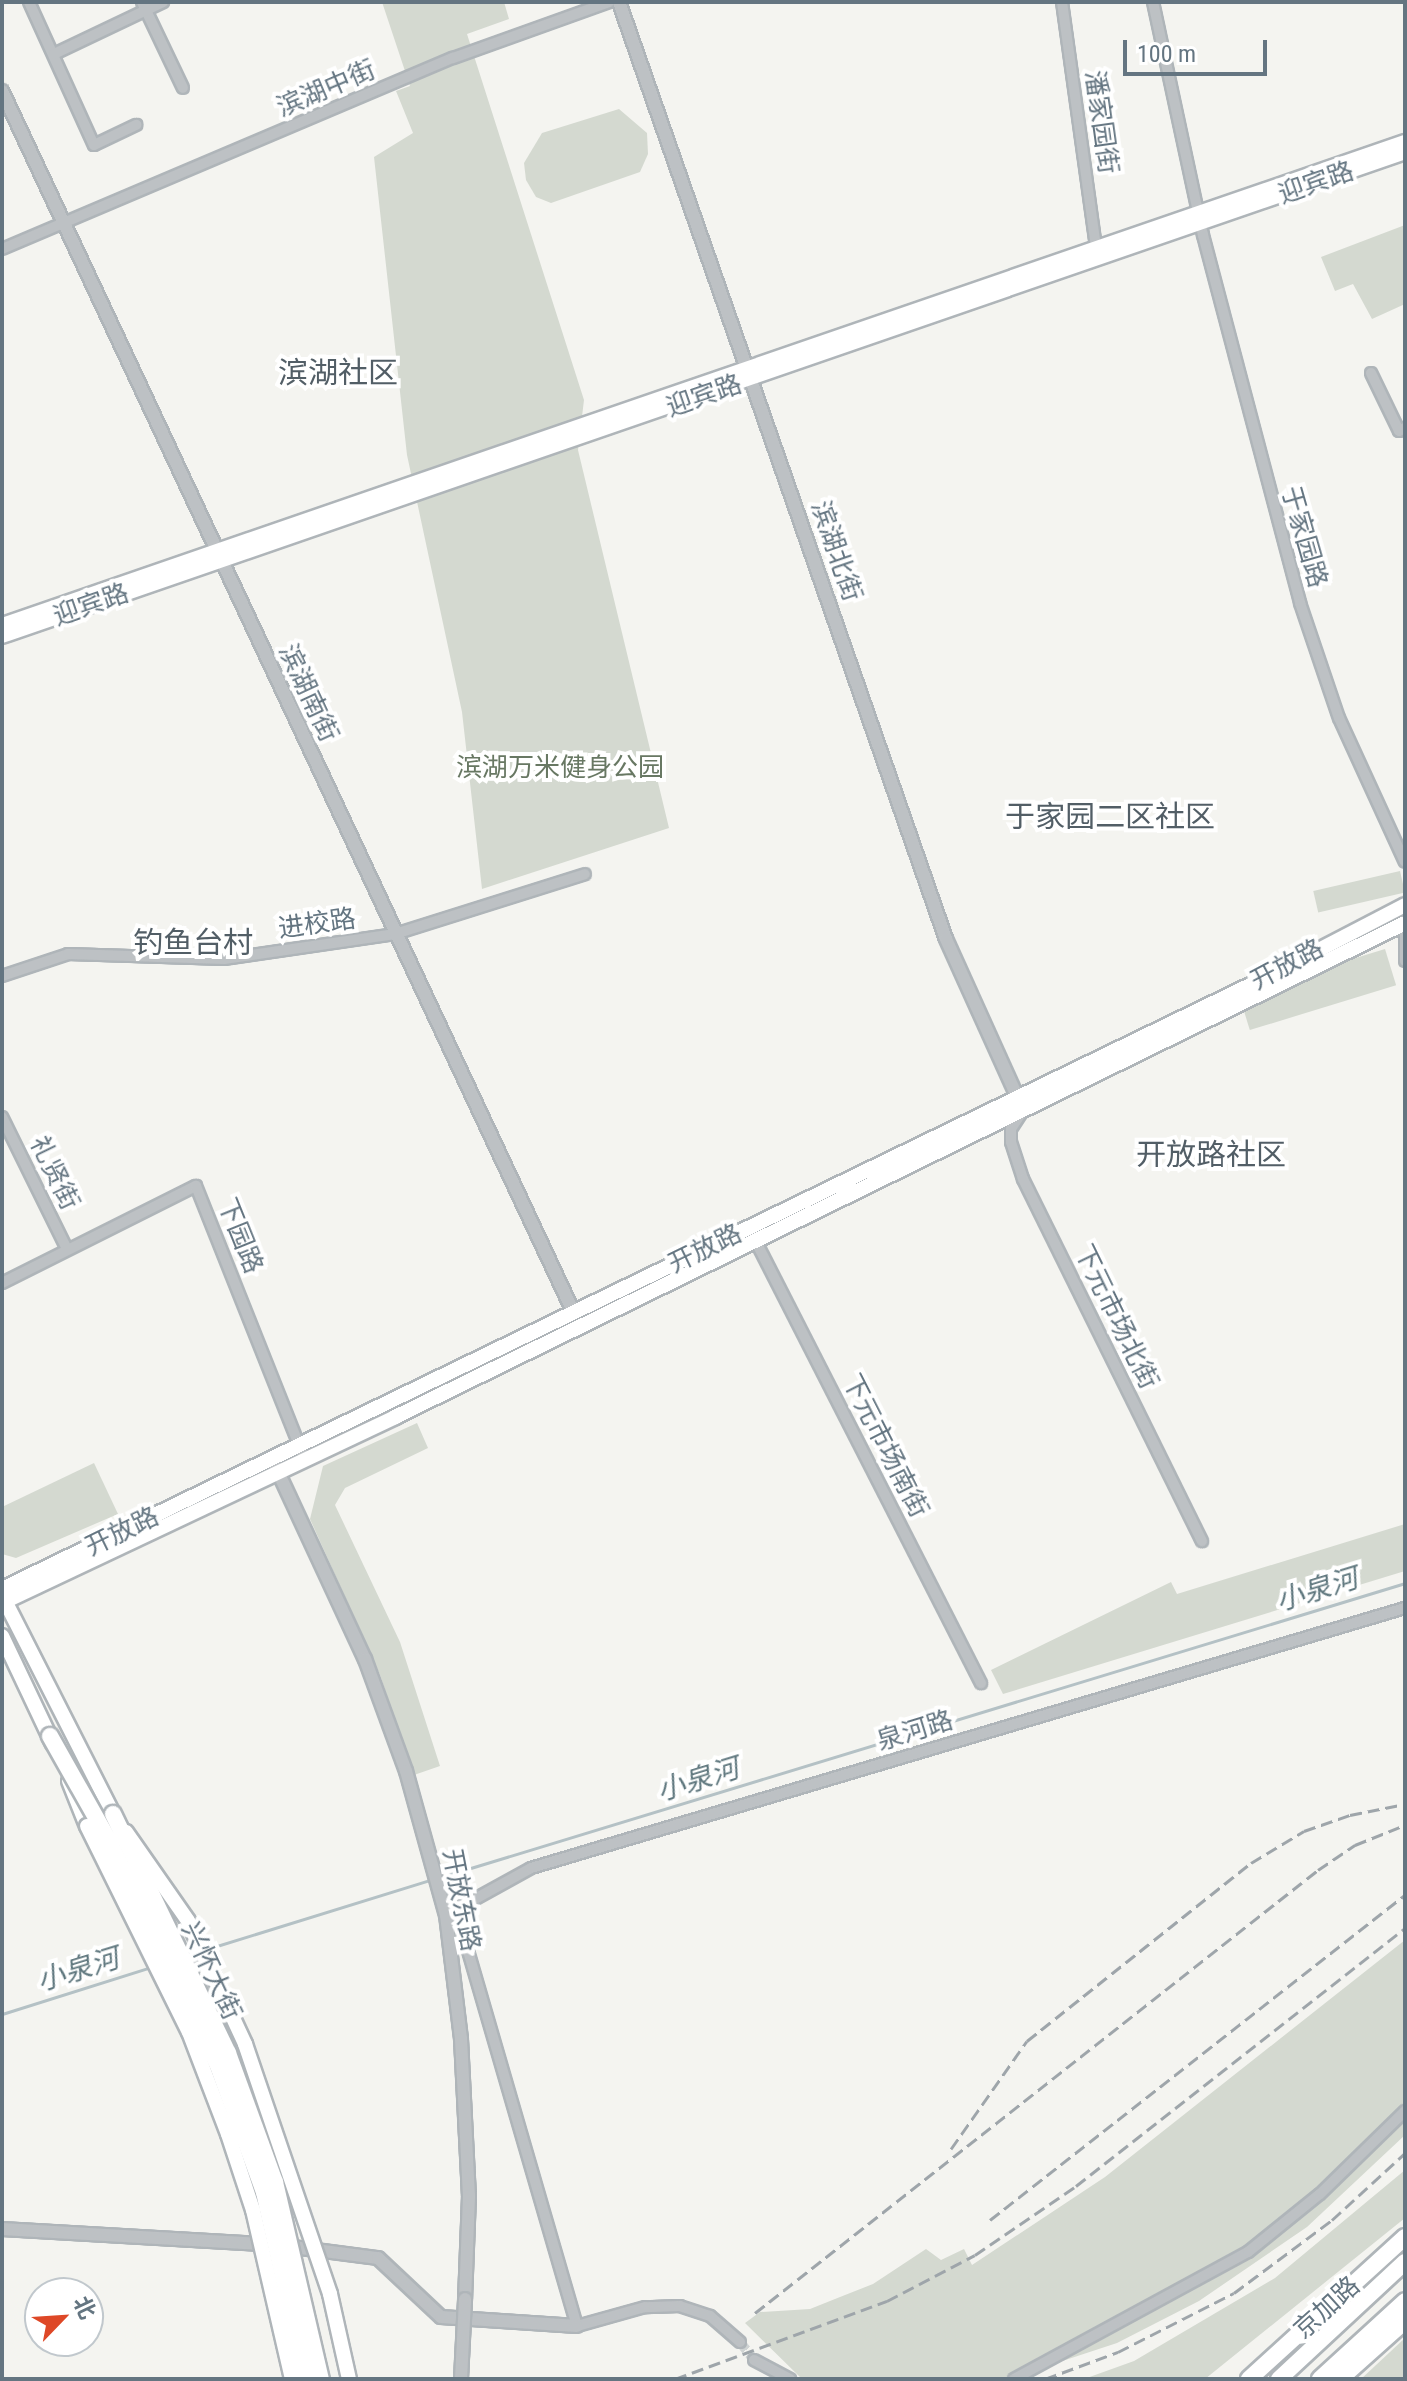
<!DOCTYPE html>
<meta charset="utf-8">
<style>
body{margin:0}
#map{position:relative;width:1407px;height:2381px;overflow:hidden;background:#f4f4f0;font-family:"Roboto Condensed","Noto Sans SC",sans-serif}
div>[style]{position:absolute}
.green>*{inset:0;background:#d4d9d0;transform-origin:0 0}
.stream>*{height:3px;margin:-1.5px;padding:0 1.5px;transform-origin:1.5px;border-radius:1.5px;background:#b4c1c5}
.minor-tunnel>*{height:10px;margin-top:-5px;transform-origin:0;background:repeating-linear-gradient(90deg,#d0d4d4 0 10px,transparent 0 15px)}
.roads{filter:drop-shadow(2px 0 #afb5b9) drop-shadow(-2px 0 #afb5b9) drop-shadow(0 2px #afb5b9) drop-shadow(0 -2px #afb5b9)}
.minor>*{height:10px;margin:-5px;padding:0 5px;transform-origin:5px;border-radius:5px;background:#bdc1c4}
.tertiary>*{height:12px;margin:-6px;padding:0 6px;transform-origin:6px;border-radius:6px;background:#bdc1c4}
.secondary>*{height:14px;margin:-7px;padding:0 7px;transform-origin:7px;border-radius:7px;background:#fff}
.trunk>*{height:16px;margin:-8px;padding:0 8px;transform-origin:8px;border-radius:8px;background:#fff}
.rail>*{height:3px;margin-top:-1.5px;transform-origin:0;background:repeating-linear-gradient(90deg,#9ea5aa 0 12px,transparent 0 18px)}
.bridges{filter:drop-shadow(2px 0 #afb5b9) drop-shadow(-2px 0 #afb5b9) drop-shadow(0 2px #afb5b9) drop-shadow(0 -2px #afb5b9)}
.tertiary-bridge>*{height:12px;margin:-6px;padding:0 6px;transform-origin:6px;border-radius:6px;background:#bdc1c4}
.secondary-bridge>*{height:14px;margin:-7px;padding:0 7px;transform-origin:7px;border-radius:7px;background:#fff}
.trunk-bridge>*{height:16px;margin:-8px;padding:0 8px;transform-origin:8px;border-radius:8px;background:#fff}
span{translate:-50% -50%;white-space:nowrap;text-align:center;line-height:1.15;-webkit-text-stroke:8px #fff;paint-order:stroke}
.street-label{font-size:26px;color:#647581}
.park-label{font-size:26px;color:#687863}
.water-label{font-size:28px;color:#5f777e;font-style:italic}
.quarter-label{font-size:30px;color:#525e66}
.frame{position:absolute;inset:0;border:4px solid #647581;pointer-events:none}
.north{position:absolute;left:24px;top:2277px;width:80px;height:80px;box-sizing:border-box;background:#fff;border:2px solid #c1c8cd;border-radius:50%;rotate:65deg;font-size:22px;font-weight:700;line-height:32px;text-align:center;color:#647581}
.north::after{content:'';display:block;margin:auto;width:28px;height:36px;background:#de4827;clip-path:polygon(50% 0,100% 100%,50% 72%,0 100%)}
.scale{position:absolute;left:1123px;top:40px;width:144px;height:36px;box-sizing:border-box;border:4px solid #647581;border-top:0;padding-left:10px;font-size:24px;line-height:28px;white-space:nowrap;color:#647581;-webkit-text-stroke:6px #fff;paint-order:stroke}
</style>
<div id="map">
<div class="green">
<i style="clip-path:polygon(382px 2px,504px 2px,509px 19px,467px 34px,584px 400px,578px 450px,669px 828px,482px 889px,462px 712px,407px 455px,374px 157px,413px 133px,396px 91px,410px 86px)"></i>
<i style="clip-path:polygon(619px 109px,647px 133px,648px 154px,640px 172px,551px 203px,536px 197px,526px 180px,524px 163px,542px 133px)"></i>
<i style="clip-path:polygon(1405px 225px,1405px 304px,1372px 319px,1353px 284px,1335px 291px,1321px 257px)"></i>
<i style="left:1400px;top:871px;width:22px;height:89px;rotate:77deg"></i>
<i style="left:1385px;top:949px;width:38px;height:153px;rotate:73deg"></i>
<i style="clip-path:polygon(417px 1423px,428px 1448px,345px 1488px,335px 1505px,400px 1642px,440px 1766px,414px 1775px,380px 1675px,310px 1519px,323px 1466px)"></i>
<i style="clip-path:polygon(94px 1463px,118px 1514px,16px 1558px,2px 1554px,2px 1507px)"></i>
<i style="clip-path:polygon(1405px 1524px,1405px 1571px,1003px 1694px,991px 1670px,1171px 1582px,1177px 1594px)"></i>
<i style="clip-path:polygon(1405px 1940px,1405px 2135px,1307px 2227px,1199px 2301px,1117px 2343px,1008px 2379px,802px 2379px,745px 2323px,760px 2312px,810px 2309px,840px 2297px,873px 2284px,926px 2249px,941px 2260px,964px 2249px,972px 2265px,1105px 2177px)"></i>
<i style="clip-path:polygon(1405px 2170px,1405px 2218px,1205px 2379px,1084px 2379px,1134px 2361px,1275px 2278px)"></i>
<i style="clip-path:polygon(1405px 2338px,1405px 2379px,1361px 2379px)"></i>
</div>
<div class="stream">
<i style="left:441px;top:1877px;width:1008px;rotate:-16.96deg"></i>
<i style="left:207px;top:1949px;width:237px;rotate:-17.2deg"></i>
<i style="left:2px;top:2014px;width:156px;rotate:-17.5deg"></i>
</div>
<div class="minor-tunnel">
<i style="left:740px;top:2342px;width:23px;rotate:52deg"></i>
</div>
<div class="roads">
<div class="minor">
<i style="left:29px;top:2px;width:157px;rotate:65.6deg"></i>
<i style="left:94px;top:145px;width:47px;rotate:-25.5deg"></i>
<i style="left:142px;top:2px;width:95px;rotate:64.5deg"></i>
<i style="left:1062px;top:2px;width:248px;rotate:82.1deg"></i>
<i style="left:1153px;top:2px;width:238px;rotate:77.9deg"></i>
<i style="left:1203px;top:235px;width:381px;rotate:75.2deg"></i>
<i style="left:1300px;top:603px;width:121px;rotate:71.3deg"></i>
<i style="left:1339px;top:718px;width:158px;rotate:65.4deg"></i>
<i style="left:54px;top:54px;width:121px;rotate:-25.5deg"></i>
<i style="left:2px;top:249px;width:490px;rotate:-23deg"></i>
<i style="left:453px;top:58px;width:166px;rotate:-19.7deg"></i>
<i style="left:1371px;top:373px;width:64px;rotate:64.2deg"></i>
<i style="left:1399px;top:431px;width:7px;rotate:-27deg"></i>
<i style="left:1405px;top:920px;width:41px;rotate:90deg"></i>
<i style="left:2px;top:976px;width:70px;rotate:-18.4deg"></i>
<i style="left:68px;top:954px;width:156px;rotate:1.8deg"></i>
<i style="left:224px;top:959px;width:173px;rotate:-8.3deg"></i>
<i style="left:395px;top:934px;width:199px;rotate:-17.5deg"></i>
<i style="left:1022px;top:1112px;width:20px;rotate:123deg"></i>
<i style="left:1011px;top:1129px;width:13px;rotate:90deg"></i>
<i style="left:1011px;top:1142px;width:39px;rotate:72deg"></i>
<i style="left:1023px;top:1179px;width:404px;rotate:63.7deg"></i>
<i style="left:2px;top:1117px;width:145px;rotate:63.8deg"></i>
<i style="left:753px;top:1236px;width:502px;rotate:62.98deg"></i>
<i style="left:2px;top:1283px;width:217px;rotate:-26.6deg"></i>
<i style="left:196px;top:1186px;width:295px;rotate:68.3deg"></i>
<i style="left:740px;top:2342px;width:40px;rotate:-139deg"></i>
<i style="left:710px;top:2316px;width:32px;rotate:-162deg"></i>
<i style="left:680px;top:2306px;width:35px;rotate:178deg"></i>
<i style="left:645px;top:2307px;width:71px;rotate:164.4deg"></i>
<i style="left:577px;top:2326px;width:420px;rotate:-106.2deg"></i>
<i style="left:460px;top:1923px;width:16px;rotate:-150deg"></i>
<i style="left:446px;top:1915px;width:97px;rotate:-28.9deg"></i>
<i style="left:531px;top:1868px;width:912px;rotate:-16.57deg"></i>
<i style="left:754px;top:2360px;width:41px;rotate:27.8deg"></i>
<i style="left:1014px;top:2379px;width:266px;rotate:-28.5deg"></i>
<i style="left:1248px;top:2252px;width:92px;rotate:-38.9deg"></i>
<i style="left:1320px;top:2194px;width:119px;rotate:-44.3deg"></i>
</div>
<div class="tertiary">
<i style="left:619px;top:2px;width:992px;rotate:70.76deg"></i>
<i style="left:946px;top:939px;width:180px;rotate:65.7deg"></i>
<i style="left:2px;top:91px;width:1349px;rotate:64.92deg"></i>
<i style="left:272px;top:1459px;width:221px;rotate:65.1deg"></i>
<i style="left:365px;top:1659px;width:119px;rotate:69.9deg"></i>
<i style="left:406px;top:1771px;width:149px;rotate:74.5deg"></i>
<i style="left:446px;top:1915px;width:125px;rotate:83.1deg"></i>
<i style="left:461px;top:2039px;width:157px;rotate:87.1deg"></i>
<i style="left:469px;top:2196px;width:103px;rotate:92.2deg"></i>
<i style="left:2px;top:2229px;width:264px;rotate:3.3deg"></i>
<i style="left:285px;top:2246px;width:94px;rotate:7.4deg"></i>
<i style="left:378px;top:2258px;width:86px;rotate:43.1deg"></i>
<i style="left:441px;top:2317px;width:136px;rotate:3.8deg"></i>
</div>
<div class="secondary">
<i style="left:2px;top:625px;width:1484px;rotate:-19deg"></i>
<i style="left:2px;top:636px;width:1484px;rotate:-19.03deg"></i>
<i style="left:2px;top:1589px;width:1401px;rotate:-25.82deg"></i>
<i style="left:1263px;top:979px;width:160px;rotate:-27.5deg"></i>
<i style="left:2px;top:1595px;width:246px;rotate:63.1deg"></i>
<i style="left:2px;top:1603px;width:435px;rotate:-25.3deg"></i>
<i style="left:395px;top:1417px;width:1124px;rotate:-26.06deg"></i>
<i style="left:2px;top:1636px;width:119px;rotate:64.7deg"></i>
<i style="left:69px;top:1781px;width:48px;rotate:68.2deg"></i>
</div>
<div class="trunk">
<i style="left:1249px;top:2379px;width:211px;rotate:-42.3deg"></i>
<i style="left:1279px;top:2379px;width:172px;rotate:-42.9deg"></i>
<i style="left:1320px;top:2379px;width:115px;rotate:-42.5deg"></i>
<i style="left:1340px;top:2379px;width:87px;rotate:-41.7deg"></i>
</div>
</div>
<div class="rail">
<i style="left:951px;top:2149px;width:132px;rotate:-54.9deg"></i>
<i style="left:1027px;top:2041px;width:286px;rotate:-38.5deg"></i>
<i style="left:1251px;top:1863px;width:62px;rotate:-31.1deg"></i>
<i style="left:1304px;top:1831px;width:49px;rotate:-19.2deg"></i>
<i style="left:1350px;top:1815px;width:56px;rotate:-11.3deg"></i>
<i style="left:990px;top:2220px;width:527px;rotate:-38.07deg"></i>
<i style="left:755px;top:2313px;width:716px;rotate:-38.2deg"></i>
<i style="left:1318px;top:1870px;width:45px;rotate:-34deg"></i>
<i style="left:1355px;top:1845px;width:54px;rotate:-21.8deg"></i>
<i style="left:675px;top:2379px;width:226px;rotate:-20.2deg"></i>
<i style="left:887px;top:2301px;width:99px;rotate:-27.6deg"></i>
<i style="left:975px;top:2255px;width:122px;rotate:-34.3deg"></i>
<i style="left:1076px;top:2186px;width:418px;rotate:-38.1deg"></i>
<i style="left:1045px;top:2379px;width:78px;rotate:-20.3deg"></i>
<i style="left:1118px;top:2352px;width:130px;rotate:-27deg"></i>
<i style="left:1234px;top:2293px;width:122px;rotate:-36.7deg"></i>
<i style="left:1332px;top:2220px;width:99px;rotate:-42.5deg"></i>
</div>
<div class="bridges">
<div class="tertiary-bridge">
<i style="left:461px;top:2379px;width:80px;rotate:-87.1deg"></i>
</div>
<div class="secondary-bridge">
<i style="left:87px;top:1826px;width:230px;rotate:63.7deg"></i>
<i style="left:189px;top:2032px;width:109px;rotate:69.1deg"></i>
<i style="left:228px;top:2134px;width:80px;rotate:71.8deg"></i>
<i style="left:253px;top:2210px;width:173px;rotate:77deg"></i>
<i style="left:126px;top:1832px;width:108px;rotate:55.1deg"></i>
<i style="left:188px;top:1921px;width:136px;rotate:65.1deg"></i>
<i style="left:245px;top:2044px;width:264px;rotate:71.2deg"></i>
<i style="left:330px;top:2294px;width:87px;rotate:77.4deg"></i>
</div>
<div class="trunk-bridge">
<i style="left:50px;top:1736px;width:118px;rotate:60.6deg"></i>
<i style="left:108px;top:1839px;width:249px;rotate:64.1deg"></i>
<i style="left:217px;top:2063px;width:137px;rotate:70deg"></i>
<i style="left:264px;top:2192px;width:192px;rotate:77.3deg"></i>
<i style="left:113px;top:1814px;width:265px;rotate:64.3deg"></i>
<i style="left:228px;top:2053px;width:137px;rotate:70deg"></i>
<i style="left:275px;top:2182px;width:202px;rotate:76.9deg"></i>
</div>
</div>
<div class="street-label">
<span style="left:326px;top:89px;rotate:-23deg">滨湖中街</span>
<span style="left:1101px;top:122px;rotate:82deg">潘家园街</span>
<span style="left:1316px;top:183px;rotate:-19deg">迎宾路</span>
<span style="left:704px;top:396px;rotate:-19deg">迎宾路</span>
<span style="left:1304px;top:537px;rotate:74deg">于家园路</span>
<span style="left:836px;top:551px;rotate:71deg">滨湖北街</span>
<span style="left:91px;top:605px;rotate:-19deg">迎宾路</span>
<span style="left:308px;top:693px;rotate:65deg">滨湖南街</span>
<span style="left:317px;top:924px;rotate:-8deg">进校路</span>
<span style="left:1287px;top:965px;rotate:-28deg">开放路</span>
<span style="left:54px;top:1173px;rotate:64deg">礼贤街</span>
<span style="left:240px;top:1236px;rotate:68deg">下园路</span>
<span style="left:705px;top:1249px;rotate:-26deg">开放路</span>
<span style="left:1116px;top:1317px;rotate:64deg">下元市场北街</span>
<span style="left:885px;top:1446px;rotate:63deg">下元市场南街</span>
<span style="left:122px;top:1532px;rotate:-26deg">开放路</span>
<span style="left:915px;top:1731px;rotate:-17deg">泉河路</span>
<span style="left:461px;top:1900px;rotate:79deg">开放东路</span>
<span style="left:211px;top:1971px;rotate:65deg">兴怀大街</span>
<span style="left:1327px;top:2308px;rotate:-42deg">京加路</span>
</div>
<div class="park-label">
<span style="left:560px;top:768px">滨湖万米健身公园</span>
</div>
<div class="water-label">
<span style="left:1317px;top:1590px;rotate:-17deg">小泉河</span>
<span style="left:698px;top:1780px;rotate:-17deg">小泉河</span>
<span style="left:78px;top:1970px;rotate:-17deg">小泉河</span>
</div>
<div class="quarter-label">
<span style="left:338px;top:373px">滨湖社区</span>
<span style="left:1110px;top:817px">于家园二区社区</span>
<span style="left:193px;top:943px">钓鱼台村</span>
<span style="left:1211px;top:1155px">开放路社区</span>
</div>
<div class="frame"></div>
<div class="north">北</div>
<div class="scale">100 m</div>
</div>
